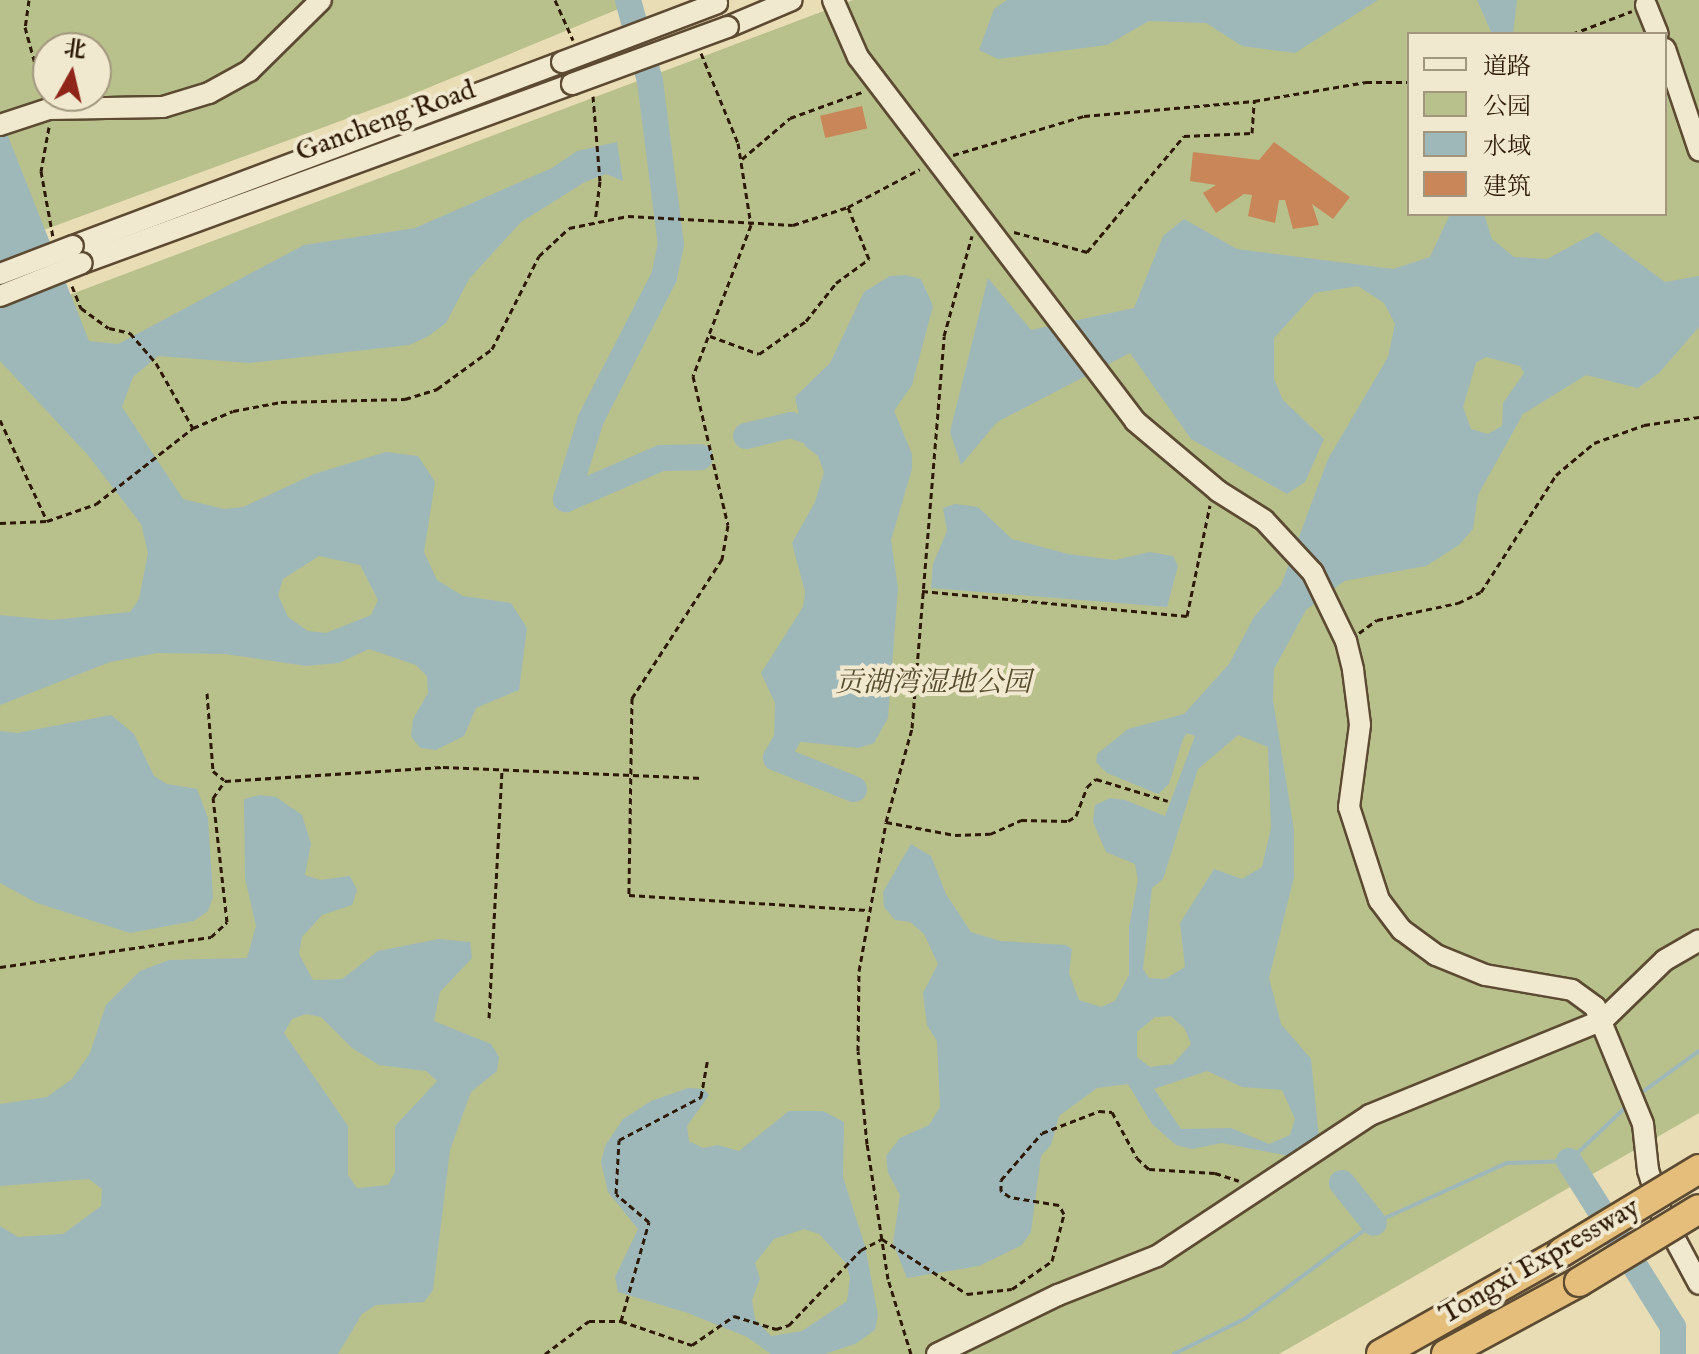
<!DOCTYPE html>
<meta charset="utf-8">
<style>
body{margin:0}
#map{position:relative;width:1699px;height:1354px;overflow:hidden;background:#e9ddb5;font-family:"IM FELL English","Noto Serif SC",serif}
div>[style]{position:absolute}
.green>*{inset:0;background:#b8c08c}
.water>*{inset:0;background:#9eb8ba}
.stream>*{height:4px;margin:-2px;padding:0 2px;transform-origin:2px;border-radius:2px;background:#9eb8ba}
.river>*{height:26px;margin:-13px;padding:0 13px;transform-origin:13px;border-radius:13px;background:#9eb8ba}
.building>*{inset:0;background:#c98759;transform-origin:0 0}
.path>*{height:3px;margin-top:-1.5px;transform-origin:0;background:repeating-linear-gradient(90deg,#2d1906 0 6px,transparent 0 10px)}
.roads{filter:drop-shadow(2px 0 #5c4a32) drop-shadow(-2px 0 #5c4a32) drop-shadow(0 2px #5c4a32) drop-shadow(0 -2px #5c4a32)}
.minor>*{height:20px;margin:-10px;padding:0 10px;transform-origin:10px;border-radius:10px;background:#f1e9cf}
.highway>*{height:28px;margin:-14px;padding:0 14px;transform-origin:14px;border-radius:14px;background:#e4be7a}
.bridges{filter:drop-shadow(2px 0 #5c4a32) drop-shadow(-2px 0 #5c4a32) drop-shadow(0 2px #5c4a32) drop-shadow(0 -2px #5c4a32)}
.minor-bridge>*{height:20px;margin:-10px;padding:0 10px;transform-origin:10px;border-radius:10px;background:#f1e9cf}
.highway-bridge>*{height:28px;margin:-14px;padding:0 14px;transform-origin:14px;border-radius:14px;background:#e4be7a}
span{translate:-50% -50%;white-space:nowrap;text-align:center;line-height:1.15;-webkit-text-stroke:8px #f1e9cf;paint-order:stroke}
.street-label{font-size:28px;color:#2d1906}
.park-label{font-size:28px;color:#574b2e;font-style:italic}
.legend{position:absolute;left:1407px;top:32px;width:260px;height:184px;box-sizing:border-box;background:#f1e9cf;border:2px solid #a3967f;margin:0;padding:10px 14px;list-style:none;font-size:24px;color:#2d1906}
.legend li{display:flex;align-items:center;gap:16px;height:40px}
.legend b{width:40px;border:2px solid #a3967f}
.north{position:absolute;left:32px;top:32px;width:80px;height:80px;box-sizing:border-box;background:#f1e9cf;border:2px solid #a3967f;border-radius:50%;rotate:8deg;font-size:22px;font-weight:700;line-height:32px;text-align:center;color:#2d1906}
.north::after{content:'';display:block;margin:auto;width:28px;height:36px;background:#8f2418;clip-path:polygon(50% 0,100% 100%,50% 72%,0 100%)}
</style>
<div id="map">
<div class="green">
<i style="clip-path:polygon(evenodd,0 0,640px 0,406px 97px,0 246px,0 0,48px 48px,96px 48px,96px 96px,48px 96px,48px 48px)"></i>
<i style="clip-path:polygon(evenodd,853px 0,1699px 0,1699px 1113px,1279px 1354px,0 1354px,0 321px,853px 0,1409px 34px,1665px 34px,1665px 214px,1409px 214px,1409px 34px)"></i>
</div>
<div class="water">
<i style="clip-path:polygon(1007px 0,1378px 0,1295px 53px,1242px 46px,1206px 23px,1149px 21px,1107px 45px,998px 59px,979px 50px,994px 9px)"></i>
<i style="clip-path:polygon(1477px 0,1517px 0,1513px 34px,1492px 34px)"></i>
<i style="clip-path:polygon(evenodd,0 116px,89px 341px,118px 344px,304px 245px,415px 228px,552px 168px,577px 151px,617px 142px,623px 181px,606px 174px,585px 182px,521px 222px,469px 279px,446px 323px,427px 337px,409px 345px,250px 363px,158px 356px,133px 377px,122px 407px,183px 499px,224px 509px,243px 507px,314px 474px,386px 452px,418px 456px,435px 482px,424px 552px,437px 580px,463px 596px,511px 603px,527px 628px,519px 690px,476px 708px,464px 736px,436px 750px,420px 748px,411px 736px,413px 719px,428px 693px,427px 676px,416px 665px,369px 649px,339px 663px,306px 666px,225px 654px,157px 653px,110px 662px,0 705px,0 615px,52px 620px,130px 612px,139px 599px,148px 553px,141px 524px,87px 454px,0 361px,0 116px,319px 556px,360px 565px,378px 600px,371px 615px,326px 633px,308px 631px,288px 617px,278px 595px,283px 579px,319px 556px)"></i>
<i style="clip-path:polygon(evenodd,1450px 214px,1484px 214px,1492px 239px,1514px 257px,1547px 259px,1597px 232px,1665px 282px,1699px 276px,1699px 327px,1659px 373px,1638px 388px,1586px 375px,1523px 414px,1478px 495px,1473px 529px,1459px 545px,1426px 566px,1344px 581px,1306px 610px,1274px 669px,1273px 700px,1294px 830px,1294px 877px,1269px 978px,1281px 1024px,1311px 1059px,1319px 1138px,1289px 1156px,1222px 1143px,1192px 1149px,1176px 1145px,1152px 1124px,1128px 1084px,1097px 1088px,1059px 1116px,1051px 1145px,1041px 1156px,1031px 1232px,1022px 1245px,979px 1266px,907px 1278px,893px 1243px,900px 1195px,888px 1173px,886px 1156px,900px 1138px,929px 1125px,940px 1107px,937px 1041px,927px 1025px,923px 993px,938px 964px,924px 934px,910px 922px,895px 920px,884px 907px,883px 892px,911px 844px,931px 856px,946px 894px,971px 932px,1000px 941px,1066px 945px,1072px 949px,1069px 973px,1079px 1000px,1101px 1007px,1115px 1001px,1129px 975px,1129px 927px,1138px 880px,1135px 864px,1106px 852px,1093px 822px,1095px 805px,1110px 798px,1125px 800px,1165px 816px,1195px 736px,1187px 733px,1183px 739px,1169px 784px,1158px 794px,1107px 773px,1096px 762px,1097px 754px,1128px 729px,1184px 714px,1229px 664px,1254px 617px,1281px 585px,1328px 459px,1388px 357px,1395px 324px,1384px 303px,1358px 286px,1315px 293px,1274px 338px,1274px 379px,1283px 400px,1324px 439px,1305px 482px,1287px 494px,1191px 439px,1130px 353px,997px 422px,961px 465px,950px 432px,988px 278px,1031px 330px,1134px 308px,1163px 236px,1184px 219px,1237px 249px,1393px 269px,1430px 257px,1450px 214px,1486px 357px,1520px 366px,1524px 373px,1503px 403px,1502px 426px,1488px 434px,1471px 429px,1463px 407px,1476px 363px,1486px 357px,1450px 214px,1238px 735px,1268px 747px,1271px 828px,1262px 867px,1242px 879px,1214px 869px,1180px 923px,1185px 967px,1165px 979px,1149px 978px,1143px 969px,1152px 888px,1163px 879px,1198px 769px,1238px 735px,1450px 214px,1171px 1016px,1185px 1029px,1191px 1044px,1173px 1064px,1150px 1067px,1137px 1057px,1137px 1032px,1155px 1017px,1171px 1016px,1450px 214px,1207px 1071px,1242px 1087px,1282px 1090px,1295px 1119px,1290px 1135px,1269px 1144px,1231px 1128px,1181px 1129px,1154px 1089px,1207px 1071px)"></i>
<i style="clip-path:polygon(905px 275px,921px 279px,933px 306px,912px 385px,894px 411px,912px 454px,912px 469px,891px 540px,898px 588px,888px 718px,874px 743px,859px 748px,774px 739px,775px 703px,761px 673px,803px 607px,805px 592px,792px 543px,815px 502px,824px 472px,818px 456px,805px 446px,795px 397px,830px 363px,864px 292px,890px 276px)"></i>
<i style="clip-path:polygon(955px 504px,978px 507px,1012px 539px,1068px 554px,1115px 560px,1150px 552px,1173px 556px,1178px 566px,1167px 607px,931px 588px,933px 564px,947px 531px,943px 508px)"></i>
<i style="clip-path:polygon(111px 715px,134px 734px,154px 776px,167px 784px,197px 789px,208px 818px,213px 897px,208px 911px,194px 921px,130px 933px,37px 903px,0 883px,0 731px,17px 733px)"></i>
<i style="clip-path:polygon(evenodd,260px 795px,276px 797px,302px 815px,311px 844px,305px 875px,320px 880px,350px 876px,357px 890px,352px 905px,322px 915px,302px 937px,299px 954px,313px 980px,342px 979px,378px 951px,439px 939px,470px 942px,472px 958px,440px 992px,434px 1021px,491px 1044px,499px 1057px,497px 1071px,471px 1092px,450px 1150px,433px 1290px,424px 1302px,376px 1305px,362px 1314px,338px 1354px,0 1354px,0 1226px,18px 1237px,63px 1234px,101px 1206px,102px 1189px,89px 1179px,0 1186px,0 1104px,47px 1097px,72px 1079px,90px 1053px,106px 1005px,140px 971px,169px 960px,247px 958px,256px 926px,245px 878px,244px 799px,260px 795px,306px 1014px,321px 1017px,352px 1048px,379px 1065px,426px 1071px,437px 1081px,395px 1126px,395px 1172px,388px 1185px,357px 1188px,348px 1175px,348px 1126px,284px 1033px,292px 1019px,306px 1014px)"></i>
<i style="clip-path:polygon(evenodd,688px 1088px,704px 1089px,709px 1095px,687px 1126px,689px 1141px,703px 1148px,718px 1145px,739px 1151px,789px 1111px,823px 1111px,844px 1122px,843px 1177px,865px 1246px,878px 1315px,875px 1330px,855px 1344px,825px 1354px,771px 1354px,747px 1337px,688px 1313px,618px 1292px,615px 1277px,638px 1229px,608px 1192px,601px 1162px,605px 1146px,623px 1119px,651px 1101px,688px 1088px,804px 1229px,819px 1234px,846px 1263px,850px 1278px,847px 1301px,802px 1331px,771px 1336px,755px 1319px,752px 1300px,760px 1279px,755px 1263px,774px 1239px,804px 1229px)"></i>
</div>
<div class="stream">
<i style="left:1637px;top:1096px;width:77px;rotate:-36deg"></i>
<i style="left:1174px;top:1354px;width:80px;rotate:-26.6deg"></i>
<i style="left:1246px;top:1318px;width:159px;rotate:-36.6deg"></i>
<i style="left:1374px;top:1223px;width:146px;rotate:-24.3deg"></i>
<i style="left:1507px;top:1163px;width:62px;rotate:-1.8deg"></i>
<i style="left:1569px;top:1161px;width:81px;rotate:-43.5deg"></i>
</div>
<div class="river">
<i style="left:628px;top:0;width:84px;rotate:74.8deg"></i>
<i style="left:650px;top:81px;width:164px;rotate:82.7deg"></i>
<i style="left:671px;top:244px;width:34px;rotate:102deg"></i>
<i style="left:664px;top:277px;width:160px;rotate:117.2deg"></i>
<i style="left:591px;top:419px;width:84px;rotate:107.4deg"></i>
<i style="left:566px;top:499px;width:103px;rotate:-23.3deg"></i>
<i style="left:661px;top:458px;width:39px;rotate:-1deg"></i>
<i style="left:746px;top:436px;width:46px;rotate:-13.7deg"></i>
<i style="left:791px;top:425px;width:45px;rotate:19.7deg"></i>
<i style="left:804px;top:709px;width:56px;rotate:119.7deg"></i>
<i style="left:776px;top:758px;width:84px;rotate:21.7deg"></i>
<i style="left:1569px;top:1161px;width:196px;rotate:57.9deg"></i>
<i style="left:1673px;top:1327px;width:27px;rotate:90deg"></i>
<i style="left:1342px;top:1183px;width:51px;rotate:51.3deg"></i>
</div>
<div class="building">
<i style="left:862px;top:106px;width:23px;height:43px;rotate:77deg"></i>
<i style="clip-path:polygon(1274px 142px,1350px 197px,1333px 219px,1312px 204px,1319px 225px,1293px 229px,1285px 200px,1279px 200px,1275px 223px,1248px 216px,1252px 195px,1244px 194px,1216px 213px,1203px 193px,1216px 185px,1190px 181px,1193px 152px,1259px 160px)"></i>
</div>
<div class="path">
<i style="left:29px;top:0;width:27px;rotate:98deg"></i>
<i style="left:25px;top:27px;width:68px;rotate:74.7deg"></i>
<i style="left:555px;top:0;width:44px;rotate:65.8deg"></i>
<i style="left:1572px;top:34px;width:64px;rotate:-21deg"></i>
<i style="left:701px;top:53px;width:97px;rotate:67.7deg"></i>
<i style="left:738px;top:143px;width:83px;rotate:81deg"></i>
<i style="left:751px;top:225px;width:162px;rotate:111deg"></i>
<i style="left:693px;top:376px;width:153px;rotate:76.8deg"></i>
<i style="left:728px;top:525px;width:35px;rotate:100deg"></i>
<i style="left:722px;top:559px;width:166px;rotate:122.9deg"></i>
<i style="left:632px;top:698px;width:197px;rotate:90.9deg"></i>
<i style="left:629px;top:895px;width:238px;rotate:3.6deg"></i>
<i style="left:593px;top:96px;width:85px;rotate:85.3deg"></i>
<i style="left:600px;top:181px;width:38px;rotate:97deg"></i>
<i style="left:49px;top:127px;width:45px;rotate:100.3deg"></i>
<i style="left:41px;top:171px;width:67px;rotate:79.7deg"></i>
<i style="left:953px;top:155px;width:137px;rotate:-16.6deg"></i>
<i style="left:1084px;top:116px;width:171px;rotate:-5deg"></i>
<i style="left:1254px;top:101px;width:114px;rotate:-9.6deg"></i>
<i style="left:1366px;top:82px;width:43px"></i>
<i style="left:742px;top:159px;width:63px;rotate:-40.5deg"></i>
<i style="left:790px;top:118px;width:77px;rotate:-19.9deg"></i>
<i style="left:1014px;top:232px;width:76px;rotate:15.3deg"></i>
<i style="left:1087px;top:252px;width:151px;rotate:-50.1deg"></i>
<i style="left:1184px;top:136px;width:68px;rotate:-2.5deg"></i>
<i style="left:1252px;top:133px;width:32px;rotate:-86deg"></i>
<i style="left:72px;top:286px;width:24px;rotate:68deg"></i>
<i style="left:81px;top:308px;width:34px;rotate:36deg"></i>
<i style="left:109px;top:328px;width:22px;rotate:13deg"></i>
<i style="left:130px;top:333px;width:40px;rotate:49deg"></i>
<i style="left:156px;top:363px;width:75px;rotate:60.4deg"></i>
<i style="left:710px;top:336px;width:52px;rotate:20.2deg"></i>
<i style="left:759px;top:354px;width:57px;rotate:-35.1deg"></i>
<i style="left:806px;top:321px;width:48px;rotate:-51.7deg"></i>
<i style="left:836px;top:283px;width:41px;rotate:-36deg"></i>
<i style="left:869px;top:259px;width:56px;rotate:-112deg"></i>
<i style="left:0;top:420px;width:111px;rotate:65deg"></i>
<i style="left:0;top:523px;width:47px;rotate:-2.4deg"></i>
<i style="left:47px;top:521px;width:52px;rotate:-19.1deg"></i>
<i style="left:96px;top:504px;width:123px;rotate:-38.1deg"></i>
<i style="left:193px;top:428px;width:43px;rotate:-23deg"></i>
<i style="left:233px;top:411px;width:49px;rotate:-10.6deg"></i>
<i style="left:281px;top:402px;width:124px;rotate:-1.4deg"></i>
<i style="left:405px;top:399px;width:34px;rotate:-17deg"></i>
<i style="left:437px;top:389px;width:68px;rotate:-36deg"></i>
<i style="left:492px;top:349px;width:104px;rotate:-63.2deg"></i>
<i style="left:539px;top:256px;width:41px;rotate:-43deg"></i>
<i style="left:569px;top:228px;width:60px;rotate:-11.5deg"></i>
<i style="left:628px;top:216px;width:165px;rotate:3.1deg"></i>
<i style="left:793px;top:225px;width:58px;rotate:-18.1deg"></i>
<i style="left:848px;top:207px;width:81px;rotate:-27.8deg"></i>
<i style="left:922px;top:591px;width:266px;rotate:5.4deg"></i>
<i style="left:1187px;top:616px;width:113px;rotate:-78.3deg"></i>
<i style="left:1359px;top:633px;width:22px;rotate:-36deg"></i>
<i style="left:1377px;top:620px;width:83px;rotate:-11.9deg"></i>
<i style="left:1458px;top:603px;width:25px;rotate:-26deg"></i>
<i style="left:1481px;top:592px;width:139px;rotate:-57.3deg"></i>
<i style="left:1556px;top:475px;width:50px;rotate:-40.1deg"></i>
<i style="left:1594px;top:443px;width:53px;rotate:-19.8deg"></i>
<i style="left:1644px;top:425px;width:56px;rotate:-8.3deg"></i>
<i style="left:207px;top:693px;width:78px;rotate:85.6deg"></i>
<i style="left:213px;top:771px;width:14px;rotate:39deg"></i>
<i style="left:886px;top:822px;width:70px;rotate:10.7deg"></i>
<i style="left:955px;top:835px;width:35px;rotate:-2deg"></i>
<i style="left:990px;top:834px;width:34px;rotate:-24deg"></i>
<i style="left:1021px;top:820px;width:47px;rotate:1.2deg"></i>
<i style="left:1068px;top:821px;width:9px;rotate:-32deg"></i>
<i style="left:1076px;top:816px;width:31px;rotate:-69deg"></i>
<i style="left:1087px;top:787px;width:12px;rotate:-42deg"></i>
<i style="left:1096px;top:779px;width:75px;rotate:17deg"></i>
<i style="left:0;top:967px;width:213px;rotate:-8.1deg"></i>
<i style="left:211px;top:937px;width:22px;rotate:-43deg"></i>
<i style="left:227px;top:922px;width:125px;rotate:-96.4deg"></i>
<i style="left:213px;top:798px;width:21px;rotate:-55deg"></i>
<i style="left:225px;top:781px;width:218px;rotate:-3.7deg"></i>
<i style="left:443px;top:767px;width:260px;rotate:2.4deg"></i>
<i style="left:489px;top:1018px;width:248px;rotate:-87deg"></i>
<i style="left:621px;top:1321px;width:103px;rotate:-74.2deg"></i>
<i style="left:649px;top:1222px;width:43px;rotate:-139.7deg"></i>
<i style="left:616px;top:1194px;width:54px;rotate:-86.8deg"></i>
<i style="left:619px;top:1140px;width:93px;rotate:-27.7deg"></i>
<i style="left:701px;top:1097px;width:36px;rotate:-80deg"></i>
<i style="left:545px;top:1354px;width:55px;rotate:-36.9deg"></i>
<i style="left:589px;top:1321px;width:32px"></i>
<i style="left:621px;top:1321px;width:75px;rotate:18.7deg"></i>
<i style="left:692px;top:1345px;width:51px;rotate:-34.6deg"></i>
<i style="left:734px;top:1316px;width:44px;rotate:17.2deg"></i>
<i style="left:776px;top:1329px;width:14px;rotate:-17deg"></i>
<i style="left:789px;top:1325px;width:104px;rotate:-46.2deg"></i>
<i style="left:861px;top:1250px;width:24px;rotate:-28deg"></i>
<i style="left:882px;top:1239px;width:101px;rotate:32.9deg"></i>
<i style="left:967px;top:1294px;width:45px;rotate:-6.3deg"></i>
<i style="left:1012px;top:1289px;width:49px;rotate:-35deg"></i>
<i style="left:1052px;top:1261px;width:49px;rotate:-75.7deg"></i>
<i style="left:1064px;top:1214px;width:10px;rotate:-119deg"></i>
<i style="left:1059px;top:1205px;width:50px;rotate:-170.7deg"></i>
<i style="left:1010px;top:1197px;width:11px;rotate:-146deg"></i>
<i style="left:1001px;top:1191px;width:11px;rotate:-90deg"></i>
<i style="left:1001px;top:1180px;width:62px;rotate:-48.9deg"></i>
<i style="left:1042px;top:1133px;width:61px;rotate:-21.1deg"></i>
<i style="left:1099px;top:1111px;width:13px;rotate:4deg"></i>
<i style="left:1112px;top:1112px;width:52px;rotate:61.5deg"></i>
<i style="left:1137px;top:1158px;width:16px;rotate:43deg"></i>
<i style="left:1149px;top:1169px;width:66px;rotate:3.5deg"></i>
<i style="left:1215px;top:1173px;width:25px;rotate:18deg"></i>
<i style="left:911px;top:1354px;width:78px;rotate:-107deg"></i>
<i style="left:888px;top:1279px;width:137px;rotate:-98.8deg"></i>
<i style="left:867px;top:1144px;width:93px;rotate:-95.5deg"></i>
<i style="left:858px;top:1051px;width:80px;rotate:-89.3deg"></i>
<i style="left:859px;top:971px;width:151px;rotate:-79.7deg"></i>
<i style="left:886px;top:822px;width:98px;rotate:-74.5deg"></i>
<i style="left:912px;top:728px;width:393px;rotate:-85.3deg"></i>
<i style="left:944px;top:336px;width:104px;rotate:-74.4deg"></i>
</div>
<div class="roads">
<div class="minor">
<i style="left:833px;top:0;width:62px;rotate:66.3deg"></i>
<i style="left:858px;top:57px;width:457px;rotate:52.7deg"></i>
<i style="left:1135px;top:421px;width:109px;rotate:40.1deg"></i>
<i style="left:1218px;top:491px;width:54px;rotate:32.2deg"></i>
<i style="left:1264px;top:520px;width:72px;rotate:47.2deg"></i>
<i style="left:1313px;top:573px;width:76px;rotate:64.1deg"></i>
<i style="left:1346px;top:641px;width:30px;rotate:76deg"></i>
<i style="left:1353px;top:670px;width:55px;rotate:82.7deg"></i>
<i style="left:1360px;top:725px;width:83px;rotate:97.6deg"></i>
<i style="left:1349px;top:807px;width:98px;rotate:72.1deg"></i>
<i style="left:1379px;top:900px;width:38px;rotate:53deg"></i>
<i style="left:1402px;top:930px;width:42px;rotate:36.3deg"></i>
<i style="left:1436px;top:955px;width:53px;rotate:22.2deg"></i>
<i style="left:1485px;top:975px;width:88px;rotate:9.8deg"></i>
<i style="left:1572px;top:990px;width:29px;rotate:36deg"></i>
<i style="left:1595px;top:1007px;width:126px;rotate:67.7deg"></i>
<i style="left:1643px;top:1124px;width:46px;rotate:83.8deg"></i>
<i style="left:1648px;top:1170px;width:47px;rotate:72.7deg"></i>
<i style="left:1662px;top:1215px;width:78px;rotate:61.8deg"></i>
<i style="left:1646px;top:5px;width:31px;rotate:68deg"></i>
<i style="left:728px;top:27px;width:69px;rotate:-22.9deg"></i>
<i style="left:1665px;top:49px;width:107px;rotate:71.4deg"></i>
<i style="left:0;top:125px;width:52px;rotate:-18.1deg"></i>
<i style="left:49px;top:109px;width:114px;rotate:-1deg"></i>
<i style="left:163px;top:107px;width:48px;rotate:-16.9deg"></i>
<i style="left:209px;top:93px;width:46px;rotate:-28.8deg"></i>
<i style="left:249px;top:71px;width:101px;rotate:-44.6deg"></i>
<i style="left:73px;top:246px;width:522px;rotate:-20.62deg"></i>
<i style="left:82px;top:263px;width:522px;rotate:-20.07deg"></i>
<i style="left:937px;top:1354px;width:135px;rotate:-26deg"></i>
<i style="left:1058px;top:1295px;width:106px;rotate:-21.5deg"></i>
<i style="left:1157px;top:1256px;width:255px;rotate:-33.5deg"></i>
<i style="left:1370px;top:1115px;width:252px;rotate:-22.2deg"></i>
<i style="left:1603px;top:1020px;width:86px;rotate:-44.1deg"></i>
<i style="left:1665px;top:960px;width:39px;rotate:-30deg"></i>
</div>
<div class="highway">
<i style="left:1381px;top:1354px;width:208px;rotate:-29.4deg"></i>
<i style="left:1446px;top:1354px;width:151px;rotate:-28.4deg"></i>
</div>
</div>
<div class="bridges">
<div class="minor-bridge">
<i style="left:562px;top:62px;width:166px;rotate:-20.8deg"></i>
<i style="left:572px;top:84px;width:166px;rotate:-20.1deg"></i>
<i style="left:0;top:274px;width:78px;rotate:-21deg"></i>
<i style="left:0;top:296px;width:88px;rotate:-21.9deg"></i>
</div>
<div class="highway-bridge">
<i style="left:1562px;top:1252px;width:160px;rotate:-31.2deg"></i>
<i style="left:1579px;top:1282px;width:140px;rotate:-31.3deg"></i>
</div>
</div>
<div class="street-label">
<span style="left:386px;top:122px;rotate:-20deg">Gancheng Road</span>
<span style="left:1540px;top:1262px;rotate:-30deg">Tongxi Expressway</span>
</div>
<div class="park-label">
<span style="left:933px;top:684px">贡湖湾湿地公园</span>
</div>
<ul class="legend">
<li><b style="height:10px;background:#f1e9cf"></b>道路</li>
<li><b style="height:22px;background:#b8c08c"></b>公园</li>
<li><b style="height:22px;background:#9eb8ba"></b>水域</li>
<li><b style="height:22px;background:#c98759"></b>建筑</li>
</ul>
<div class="north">北</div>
</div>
